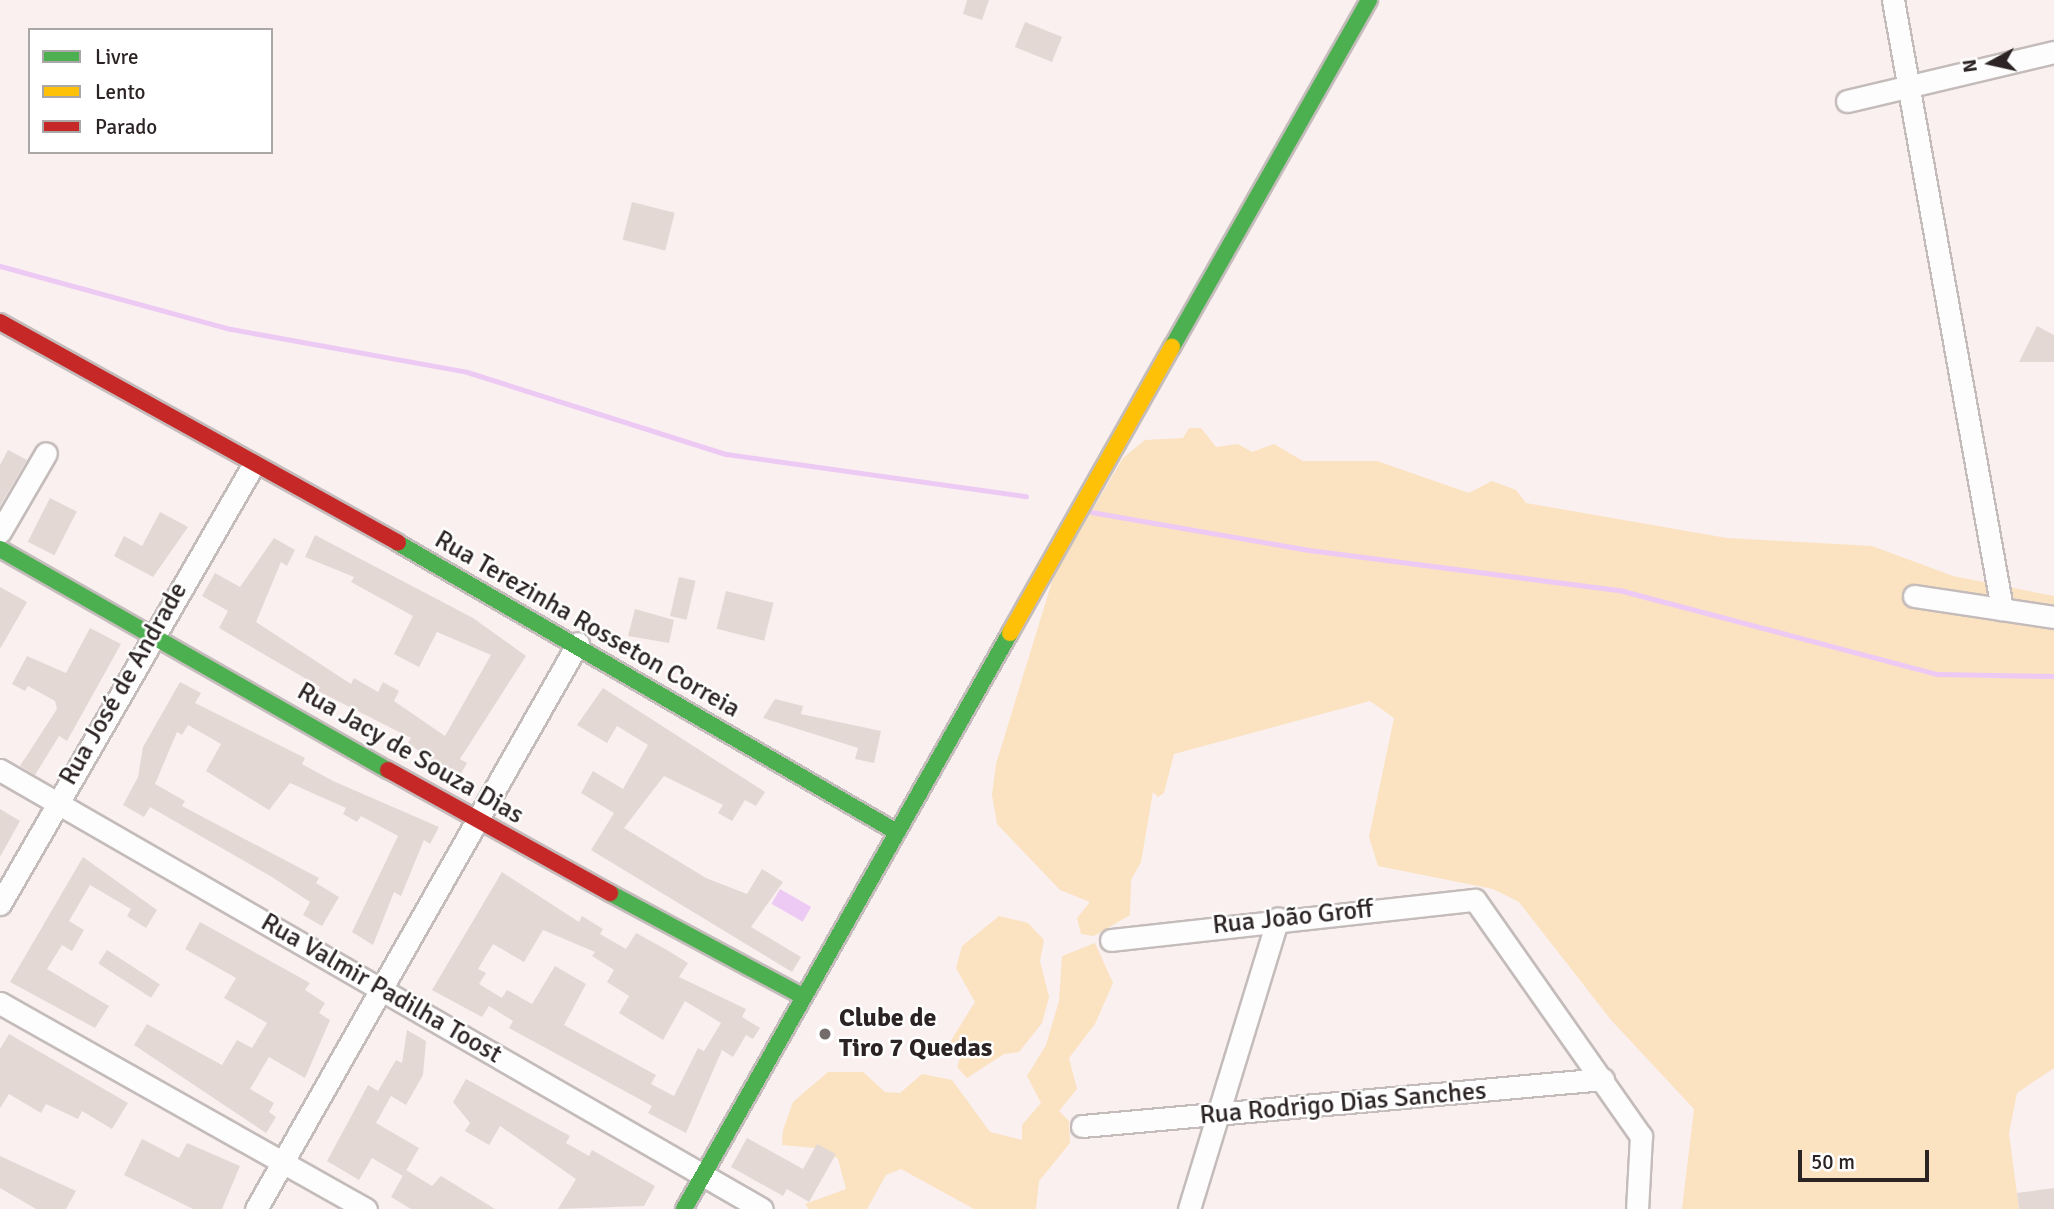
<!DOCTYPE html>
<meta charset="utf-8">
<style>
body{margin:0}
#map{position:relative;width:2054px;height:1209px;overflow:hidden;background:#faf0f0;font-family:Signika,sans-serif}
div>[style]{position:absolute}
.green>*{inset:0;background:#fbe2c0}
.water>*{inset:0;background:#edcaf4;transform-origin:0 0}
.stream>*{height:5px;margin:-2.5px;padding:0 2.5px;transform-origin:2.5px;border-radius:2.5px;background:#edcaf4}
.building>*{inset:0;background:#e4d8d4;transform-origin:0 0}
.roads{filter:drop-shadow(2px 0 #c4bbbb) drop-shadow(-2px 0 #c4bbbb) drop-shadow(0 2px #c4bbbb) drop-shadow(0 -2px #c4bbbb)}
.street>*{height:21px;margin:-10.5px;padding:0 10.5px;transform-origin:10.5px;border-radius:10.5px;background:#fefdfd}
.fast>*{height:16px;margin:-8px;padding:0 8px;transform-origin:8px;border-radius:8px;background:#4caf50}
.slow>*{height:16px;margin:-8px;padding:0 8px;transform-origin:8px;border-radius:8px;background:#ffc107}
.jam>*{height:16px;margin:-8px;padding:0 8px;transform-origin:8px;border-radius:8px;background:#c62828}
.dots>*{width:19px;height:19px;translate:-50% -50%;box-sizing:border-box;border:4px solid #fff;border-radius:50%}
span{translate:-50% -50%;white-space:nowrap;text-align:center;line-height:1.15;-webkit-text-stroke:5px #fff;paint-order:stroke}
.street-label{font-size:26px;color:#2c2424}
.poi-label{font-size:26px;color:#2c2424;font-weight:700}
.left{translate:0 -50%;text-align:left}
.legend{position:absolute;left:28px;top:28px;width:245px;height:126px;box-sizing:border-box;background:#fff;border:2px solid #aba7a7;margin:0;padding:9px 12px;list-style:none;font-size:21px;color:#2c2424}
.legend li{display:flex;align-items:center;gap:14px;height:35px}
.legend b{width:35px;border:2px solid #aba7a7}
.north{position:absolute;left:1956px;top:28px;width:70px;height:70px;-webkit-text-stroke:5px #fff;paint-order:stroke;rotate:262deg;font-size:19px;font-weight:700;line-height:28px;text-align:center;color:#2c2424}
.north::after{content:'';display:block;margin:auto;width:24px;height:32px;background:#2c2424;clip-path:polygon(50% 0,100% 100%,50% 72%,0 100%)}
.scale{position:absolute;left:1798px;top:1150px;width:131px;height:32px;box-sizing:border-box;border:4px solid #2c2424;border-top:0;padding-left:9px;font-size:21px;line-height:24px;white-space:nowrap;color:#2c2424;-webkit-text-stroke:5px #fff;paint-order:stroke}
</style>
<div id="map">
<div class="green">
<i style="clip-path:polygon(1189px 428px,1201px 428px,1216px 447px,1238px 444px,1252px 452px,1274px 444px,1303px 461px,1377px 461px,1469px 493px,1492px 481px,1516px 490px,1526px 503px,1727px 538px,1872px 546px,1953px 576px,2054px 596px,2054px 1068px,2017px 1093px,2009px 1133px,2019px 1209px,1682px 1209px,1694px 1109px,1611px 1020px,1519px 902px,1493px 889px,1378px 866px,1369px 837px,1394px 718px,1370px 701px,1174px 754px,1164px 793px,1158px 797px,1153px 792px,1141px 862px,1131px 880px,1130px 915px,1094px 936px,1081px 934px,1077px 918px,1090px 902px,1060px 890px,997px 824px,992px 795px,996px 764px,1054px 575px,1123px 458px,1145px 440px,1183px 438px)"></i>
<i style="clip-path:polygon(999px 916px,1028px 923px,1044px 940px,1040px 961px,1049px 997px,1042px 1023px,1019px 1052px,1004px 1054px,967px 1078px,957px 1067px,962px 1052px,950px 1042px,975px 1002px,956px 968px,962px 946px)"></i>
<i style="clip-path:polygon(1095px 943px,1113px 983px,1095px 1024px,1069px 1058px,1077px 1089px,1059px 1111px,1069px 1121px,1070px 1143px,1039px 1181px,1036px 1209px,974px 1209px,901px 1169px,886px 1175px,867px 1209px,809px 1209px,805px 1204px,846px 1189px,838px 1159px,826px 1149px,782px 1145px,783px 1130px,793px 1102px,828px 1072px,863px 1072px,885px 1092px,900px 1093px,922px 1074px,952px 1080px,990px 1132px,1022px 1140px,1022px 1125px,1041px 1103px,1027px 1076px,1046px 1045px,1059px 1001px,1062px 956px)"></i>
</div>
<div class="water">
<i style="left:780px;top:889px;width:36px;height:17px;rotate:30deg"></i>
</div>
<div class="stream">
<i style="left:0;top:266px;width:239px;rotate:15.3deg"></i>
<i style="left:231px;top:329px;width:240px;rotate:10.3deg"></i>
<i style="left:467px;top:372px;width:272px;rotate:17.6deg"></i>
<i style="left:726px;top:454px;width:303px;rotate:8deg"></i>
<i style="left:1091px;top:512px;width:221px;rotate:9.9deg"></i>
<i style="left:1309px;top:550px;width:313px;rotate:7.4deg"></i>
<i style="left:1619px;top:590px;width:330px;rotate:14.8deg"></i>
<i style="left:1938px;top:674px;width:116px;rotate:1deg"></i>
</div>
<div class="building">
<i style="clip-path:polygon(967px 0,989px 0,982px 20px,963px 14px)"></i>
<i style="left:1025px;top:22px;width:40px;height:27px;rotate:22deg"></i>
<i style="left:632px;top:202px;width:44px;height:39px;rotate:14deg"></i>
<i style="clip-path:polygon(2037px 326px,2054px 335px,2054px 362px,2019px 362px)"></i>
<i style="clip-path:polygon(8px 450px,27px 460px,0 506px,0 465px)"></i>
<i style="left:50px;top:498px;width:30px;height:49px;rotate:27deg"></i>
<i style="clip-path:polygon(160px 512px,188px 527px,153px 577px,114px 556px,124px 536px,142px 546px)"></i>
<i style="clip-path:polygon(315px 535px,473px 618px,526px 656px,460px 759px,467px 763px,458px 779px,408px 743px,411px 738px,318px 691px,320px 687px,219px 628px,228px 611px,202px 596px,215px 573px,240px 587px,274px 538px,295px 550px,287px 566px,281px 562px,256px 622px,351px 684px,354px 678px,378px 692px,383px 682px,399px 691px,394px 701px,445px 736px,491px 655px,437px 632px,419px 667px,394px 654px,413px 616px,351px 582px,354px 577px,305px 557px)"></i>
<i style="left:679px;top:577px;width:17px;height:40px;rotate:13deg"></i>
<i style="clip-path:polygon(0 587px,27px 602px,0 649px)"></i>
<i style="left:726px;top:591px;width:49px;height:39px;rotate:14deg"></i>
<i style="clip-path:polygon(635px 609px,674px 620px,669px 643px,628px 636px)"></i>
<i style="clip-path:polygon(90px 628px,121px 644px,67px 741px,59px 736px,35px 775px,20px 766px,57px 709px,55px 701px,28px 686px,25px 691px,12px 684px,27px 656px,66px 673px)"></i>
<i style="clip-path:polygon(180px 682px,201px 693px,195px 703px,305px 758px,302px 764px,333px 781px,439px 827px,430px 844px,424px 840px,401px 896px,394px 892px,373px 945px,352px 932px,398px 836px,361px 816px,357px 822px,343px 814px,346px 808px,290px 783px,269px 810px,206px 771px,221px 744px,188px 725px,182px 735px,177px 732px,155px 784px,185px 801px,182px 806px,319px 878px,316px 883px,339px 897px,322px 926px,303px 915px,310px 902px,272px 877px,150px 807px,144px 817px,123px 805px,138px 777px,143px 747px)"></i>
<i style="clip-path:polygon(603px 688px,765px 792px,756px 806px,745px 800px,732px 821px,718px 813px,723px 805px,664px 776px,624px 828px,706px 878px,747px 894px,762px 869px,783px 882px,751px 927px,801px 957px,792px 972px,591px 850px,614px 813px,581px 793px,593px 771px,623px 789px,648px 745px,617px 726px,607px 743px,577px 725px)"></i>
<i style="clip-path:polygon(775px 699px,803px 706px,801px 714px,881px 731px,874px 763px,855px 759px,858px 748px,763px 718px)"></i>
<i style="clip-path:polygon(0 809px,20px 821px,0 857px)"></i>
<i style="clip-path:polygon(83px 857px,157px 910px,146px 928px,127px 916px,131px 909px,90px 885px,69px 921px,84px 930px,72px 951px,62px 945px,47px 969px,109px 1006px,95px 1028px,10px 982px)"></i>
<i style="clip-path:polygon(evenodd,502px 872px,579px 922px,582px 916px,603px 929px,600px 934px,626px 949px,636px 933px,667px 950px,688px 963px,679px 977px,746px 1009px,742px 1017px,760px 1028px,753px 1039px,746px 1035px,733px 1057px,722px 1050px,686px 1133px,648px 1113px,652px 1106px,509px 1028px,513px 1021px,489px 1006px,482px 1017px,432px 990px,502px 872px,543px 930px,595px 952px,592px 956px,614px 970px,607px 982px,629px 996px,619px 1013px,663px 1040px,685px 1001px,721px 1023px,704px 1051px,698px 1048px,674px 1096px,651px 1084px,656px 1075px,564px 1025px,586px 984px,555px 966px,532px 1004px,507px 990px,502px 998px,479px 984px,486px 973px,478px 969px,493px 944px,524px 962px,543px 930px)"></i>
<i style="clip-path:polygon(200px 922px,310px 983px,305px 990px,325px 1003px,319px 1013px,330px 1020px,305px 1078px,269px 1057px,250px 1089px,274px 1103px,269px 1112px,276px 1117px,266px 1133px,134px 1045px,147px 1024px,222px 1065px,237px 1040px,252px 1048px,267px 1023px,224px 998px,236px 978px,185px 949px)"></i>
<i style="left:107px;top:950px;width:63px;height:16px;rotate:33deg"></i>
<i style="clip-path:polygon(407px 1030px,426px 1041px,423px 1075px,406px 1105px,391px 1096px,376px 1123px,419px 1148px,403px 1176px,372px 1158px,359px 1180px,327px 1161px,368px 1085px,378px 1091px,396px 1060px,402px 1063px)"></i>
<i style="clip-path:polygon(9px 1034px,128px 1103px,112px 1129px,82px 1111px,78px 1119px,46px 1104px,41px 1113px,9px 1094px,0 1108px,0 1049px)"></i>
<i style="clip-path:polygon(466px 1079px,570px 1136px,566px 1143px,589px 1156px,592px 1150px,655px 1186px,644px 1206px,558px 1209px,576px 1179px,500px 1126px,489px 1145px,465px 1131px,470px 1123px,453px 1102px)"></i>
<i style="clip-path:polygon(747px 1138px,803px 1169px,817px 1144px,836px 1154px,809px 1202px,787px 1189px,783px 1196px,731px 1167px)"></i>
<i style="clip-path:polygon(142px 1139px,179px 1158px,187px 1143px,240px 1166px,222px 1209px,193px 1209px,124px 1175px)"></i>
<i style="clip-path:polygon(0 1156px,76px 1191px,66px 1209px,36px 1209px,0 1188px)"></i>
<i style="clip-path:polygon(406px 1170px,432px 1186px,441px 1176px,495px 1209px,411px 1209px,391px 1197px)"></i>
<i style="clip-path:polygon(2054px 1188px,2054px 1209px,2019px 1209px,2017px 1193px)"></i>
</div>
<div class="roads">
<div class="street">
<i style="left:1893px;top:0;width:619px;rotate:79.85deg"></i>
<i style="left:1847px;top:101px;width:213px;rotate:-13.3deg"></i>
<i style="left:0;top:532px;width:91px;rotate:-59.8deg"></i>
<i style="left:1914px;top:596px;width:142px;rotate:8.5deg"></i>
<i style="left:0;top:770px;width:879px;rotate:29.95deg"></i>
<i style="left:0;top:904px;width:504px;rotate:-60.03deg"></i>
<i style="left:1111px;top:940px;width:366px;rotate:-6.3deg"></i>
<i style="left:1475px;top:900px;width:289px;rotate:54.9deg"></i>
<i style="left:1641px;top:1136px;width:73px;rotate:93.1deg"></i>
<i style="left:0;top:1003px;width:420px;rotate:29.4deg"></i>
<i style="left:1082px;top:1126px;width:523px;rotate:-5.15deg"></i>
<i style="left:256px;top:1209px;width:651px;rotate:-60.36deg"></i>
<i style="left:1189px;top:1209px;width:304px;rotate:-73deg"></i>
</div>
<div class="fast">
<i style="left:1172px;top:347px;width:399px;rotate:-60.4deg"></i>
<i style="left:398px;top:543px;width:574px;rotate:30.09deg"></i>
<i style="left:0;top:549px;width:447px;rotate:29.7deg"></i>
<i style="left:610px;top:893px;width:216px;rotate:28.2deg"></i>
<i style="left:684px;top:1209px;width:662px;rotate:-60.49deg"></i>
</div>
<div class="slow">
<i style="left:1010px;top:633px;width:329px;rotate:-60.5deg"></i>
</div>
<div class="jam">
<i style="left:0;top:322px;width:455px;rotate:29deg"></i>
<i style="left:388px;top:770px;width:254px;rotate:29deg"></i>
</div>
</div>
<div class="dots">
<i style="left:825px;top:1034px;background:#746b6b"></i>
</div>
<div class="street-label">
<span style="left:587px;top:625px;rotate:30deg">Rua Terezinha Rosseton Correia</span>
<span style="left:124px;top:684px;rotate:-60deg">Rua José de Andrade</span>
<span style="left:410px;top:754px;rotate:30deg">Rua Jacy de Souza Dias</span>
<span style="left:1293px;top:918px;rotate:-6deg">Rua João Groff</span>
<span style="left:381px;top:989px;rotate:30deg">Rua Valmir Padilha Toost</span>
<span style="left:1343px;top:1104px;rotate:-5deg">Rua Rodrigo Dias Sanches</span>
</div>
<div class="poi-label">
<span class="left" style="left:839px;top:1034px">Clube de<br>Tiro 7 Quedas</span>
</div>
<ul class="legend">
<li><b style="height:9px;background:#4caf50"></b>Livre</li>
<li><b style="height:9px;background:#ffc107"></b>Lento</li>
<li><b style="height:9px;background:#c62828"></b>Parado</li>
</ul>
<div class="north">N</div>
<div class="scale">50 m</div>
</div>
